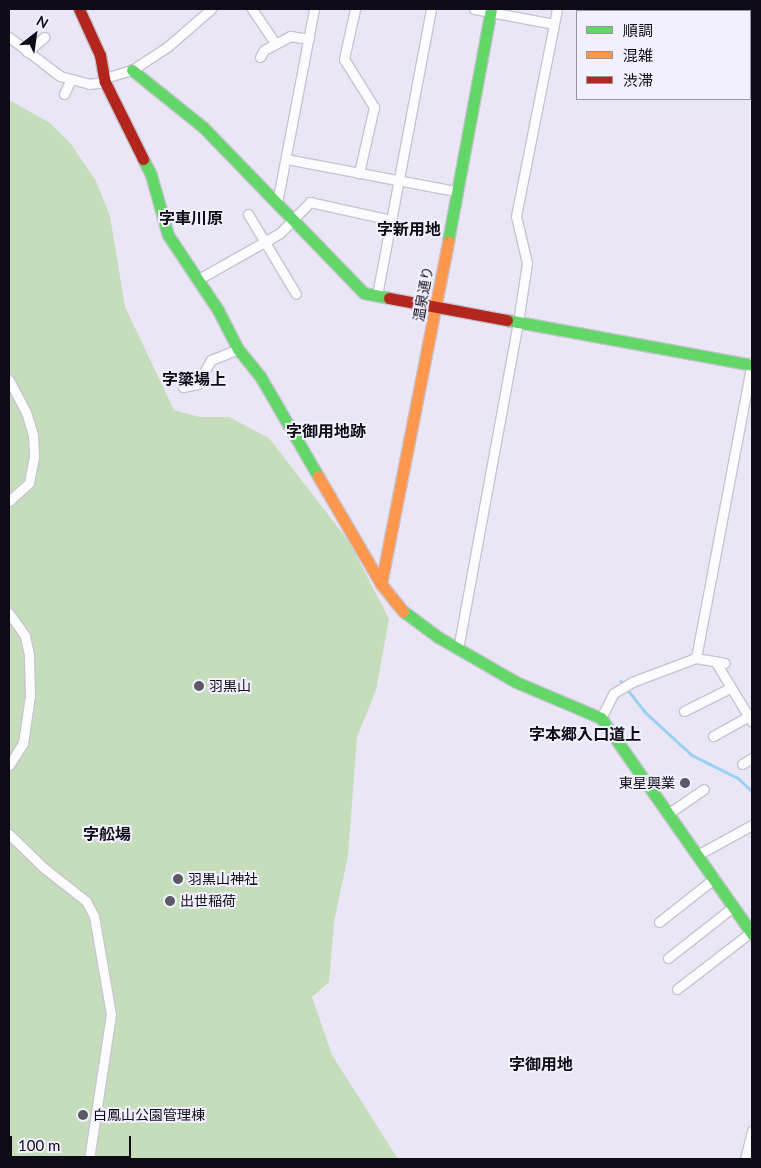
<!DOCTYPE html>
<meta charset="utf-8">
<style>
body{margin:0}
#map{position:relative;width:761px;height:1168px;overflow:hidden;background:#eae6f6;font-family:Lato,"Noto Sans JP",sans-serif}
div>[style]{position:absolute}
.green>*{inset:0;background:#c6ddbc}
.stream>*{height:2.5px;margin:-1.25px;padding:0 1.25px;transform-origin:1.25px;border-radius:1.25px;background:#9bcff5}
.roads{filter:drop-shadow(1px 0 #c7c4d2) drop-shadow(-1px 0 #c7c4d2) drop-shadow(0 1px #c7c4d2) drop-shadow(0 -1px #c7c4d2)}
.street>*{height:9px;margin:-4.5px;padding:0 4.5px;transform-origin:4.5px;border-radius:4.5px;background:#fcfbfe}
.fast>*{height:11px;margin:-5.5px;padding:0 5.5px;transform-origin:5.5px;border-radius:5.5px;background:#63d668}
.slow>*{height:11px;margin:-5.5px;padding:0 5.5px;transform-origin:5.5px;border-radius:5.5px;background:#ff974d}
.jam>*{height:11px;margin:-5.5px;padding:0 5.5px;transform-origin:5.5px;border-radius:5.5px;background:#b3261e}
.dots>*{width:14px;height:14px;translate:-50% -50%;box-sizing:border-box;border:2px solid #f2f0fe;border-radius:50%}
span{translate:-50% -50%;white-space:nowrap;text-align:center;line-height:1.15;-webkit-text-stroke:4px #f2f0fe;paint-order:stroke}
.street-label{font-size:14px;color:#0f0c17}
.poi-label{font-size:14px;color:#0f0c17}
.left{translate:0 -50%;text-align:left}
.right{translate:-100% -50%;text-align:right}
.quarter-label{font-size:16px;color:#0f0c17;font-weight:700}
.frame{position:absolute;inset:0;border:10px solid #0f0c17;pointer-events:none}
.legend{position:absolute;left:576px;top:10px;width:175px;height:90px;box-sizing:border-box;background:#f2f0fe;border:1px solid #9795a2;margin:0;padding:6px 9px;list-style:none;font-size:15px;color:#0f0c17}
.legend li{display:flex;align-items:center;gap:10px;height:25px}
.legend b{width:25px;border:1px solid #9795a2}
.north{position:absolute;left:10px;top:10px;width:50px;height:50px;-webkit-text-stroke:4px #f2f0fe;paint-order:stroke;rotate:30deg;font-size:14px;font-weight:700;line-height:20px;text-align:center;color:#0f0c17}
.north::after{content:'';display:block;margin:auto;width:18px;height:22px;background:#0f0c17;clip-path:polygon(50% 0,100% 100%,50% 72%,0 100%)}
.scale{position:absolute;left:10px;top:1136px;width:121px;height:22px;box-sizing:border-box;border:2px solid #0f0c17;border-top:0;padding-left:6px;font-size:15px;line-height:18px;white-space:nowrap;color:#0f0c17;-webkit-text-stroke:4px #f2f0fe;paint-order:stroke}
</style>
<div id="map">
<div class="green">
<i style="clip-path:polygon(9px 100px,50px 123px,71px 144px,96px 181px,110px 216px,125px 307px,174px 410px,200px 417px,229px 417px,269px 438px,350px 543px,389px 619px,376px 690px,357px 737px,348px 856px,334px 922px,329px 982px,312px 997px,332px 1055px,398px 1159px,9px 1159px)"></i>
</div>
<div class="stream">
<i style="left:621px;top:681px;width:39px;rotate:52deg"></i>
<i style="left:645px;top:712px;width:64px;rotate:42.5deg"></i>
<i style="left:692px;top:755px;width:51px;rotate:26.6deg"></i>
<i style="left:738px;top:778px;width:19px;rotate:43deg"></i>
</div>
<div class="roads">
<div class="street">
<i style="left:252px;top:9px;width:41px;rotate:55.9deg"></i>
<i style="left:355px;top:9px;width:51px;rotate:102.4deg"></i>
<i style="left:344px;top:59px;width:57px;rotate:58deg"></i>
<i style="left:374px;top:107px;width:68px;rotate:102.8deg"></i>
<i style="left:474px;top:9px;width:81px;rotate:10.6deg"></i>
<i style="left:9px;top:37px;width:64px;rotate:37.4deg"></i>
<i style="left:60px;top:76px;width:30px;rotate:15deg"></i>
<i style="left:89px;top:84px;width:16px;rotate:-7deg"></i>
<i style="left:27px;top:52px;width:23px;rotate:-41deg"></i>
<i style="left:260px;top:57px;width:8px;rotate:-60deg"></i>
<i style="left:264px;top:50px;width:30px;rotate:-28deg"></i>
<i style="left:290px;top:36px;width:19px;rotate:9deg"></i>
<i style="left:105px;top:78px;width:28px;rotate:-17deg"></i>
<i style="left:132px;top:70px;width:42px;rotate:-33.3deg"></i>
<i style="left:167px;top:47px;width:58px;rotate:-40.8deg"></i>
<i style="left:64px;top:94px;width:14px;rotate:-65deg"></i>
<i style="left:286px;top:159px;width:173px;rotate:10.7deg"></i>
<i style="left:277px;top:203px;width:197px;rotate:-79.2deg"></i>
<i style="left:248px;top:214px;width:93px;rotate:59deg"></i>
<i style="left:197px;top:280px;width:95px;rotate:-29.5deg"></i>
<i style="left:280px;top:233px;width:43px;rotate:-45.9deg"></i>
<i style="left:310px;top:202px;width:83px;rotate:12.5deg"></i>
<i style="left:377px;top:295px;width:291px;rotate:-79.3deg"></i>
<i style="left:9px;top:380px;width:36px;rotate:62deg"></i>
<i style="left:26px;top:412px;width:24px;rotate:73deg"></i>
<i style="left:33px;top:435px;width:22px;rotate:87deg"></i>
<i style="left:34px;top:457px;width:26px;rotate:101deg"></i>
<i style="left:29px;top:483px;width:27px;rotate:138deg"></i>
<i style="left:183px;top:387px;width:15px;rotate:-11deg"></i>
<i style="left:198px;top:384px;width:27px;rotate:-62deg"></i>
<i style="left:211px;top:360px;width:29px;rotate:-22deg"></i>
<i style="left:9px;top:613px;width:28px;rotate:55deg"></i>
<i style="left:25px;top:636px;width:19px;rotate:78deg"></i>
<i style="left:29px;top:655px;width:41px;rotate:88.6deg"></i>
<i style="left:30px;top:696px;width:48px;rotate:98.5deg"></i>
<i style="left:23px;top:743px;width:26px;rotate:122deg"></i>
<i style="left:458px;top:649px;width:332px;rotate:-79.6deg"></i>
<i style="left:518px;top:322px;width:60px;rotate:-81.3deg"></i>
<i style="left:527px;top:263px;width:48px;rotate:-103.2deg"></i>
<i style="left:516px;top:216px;width:211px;rotate:-78.8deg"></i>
<i style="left:696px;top:658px;width:29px;rotate:10deg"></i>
<i style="left:715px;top:661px;width:71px;rotate:58.8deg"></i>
<i style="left:684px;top:711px;width:51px;rotate:-26.6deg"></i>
<i style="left:601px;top:718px;width:28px;rotate:-63deg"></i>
<i style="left:614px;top:693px;width:21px;rotate:-31deg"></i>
<i style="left:632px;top:682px;width:68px;rotate:-20.6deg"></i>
<i style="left:696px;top:658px;width:301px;rotate:-79.3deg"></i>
<i style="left:713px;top:736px;width:41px;rotate:-29.1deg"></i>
<i style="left:742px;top:764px;width:12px;rotate:-31deg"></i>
<i style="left:669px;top:813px;width:42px;rotate:-34.4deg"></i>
<i style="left:9px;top:834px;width:49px;rotate:44.2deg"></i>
<i style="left:44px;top:868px;width:53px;rotate:38.2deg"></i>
<i style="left:86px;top:901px;width:17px;rotate:62deg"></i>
<i style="left:94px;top:916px;width:99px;rotate:80.2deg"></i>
<i style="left:111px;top:1014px;width:147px;rotate:98.6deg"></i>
<i style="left:699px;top:854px;width:60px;rotate:-28.7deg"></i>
<i style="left:659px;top:922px;width:71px;rotate:-38.2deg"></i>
<i style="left:668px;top:958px;width:83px;rotate:-38.1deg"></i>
<i style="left:677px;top:989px;width:93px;rotate:-37.6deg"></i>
<i style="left:745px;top:1159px;width:29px;rotate:-76deg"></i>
</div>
<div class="fast">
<i style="left:132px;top:70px;width:91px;rotate:38.8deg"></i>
<i style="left:203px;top:127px;width:231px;rotate:45.9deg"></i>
<i style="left:364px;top:293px;width:25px;rotate:11deg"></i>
<i style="left:143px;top:159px;width:18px;rotate:63deg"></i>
<i style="left:151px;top:175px;width:62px;rotate:74.2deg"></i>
<i style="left:168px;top:235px;width:90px;rotate:56.3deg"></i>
<i style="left:218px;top:310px;width:44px;rotate:62.9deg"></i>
<i style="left:238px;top:349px;width:35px;rotate:51deg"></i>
<i style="left:260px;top:376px;width:116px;rotate:59.9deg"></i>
<i style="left:448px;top:241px;width:236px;rotate:-79.5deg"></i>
<i style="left:507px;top:320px;width:249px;rotate:10.4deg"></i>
<i style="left:403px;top:611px;width:44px;rotate:36.6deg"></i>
<i style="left:438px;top:637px;width:90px;rotate:30deg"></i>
<i style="left:516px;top:682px;width:92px;rotate:23deg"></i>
<i style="left:601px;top:718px;width:264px;rotate:55deg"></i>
</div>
<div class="slow">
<i style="left:318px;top:476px;width:125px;rotate:59.7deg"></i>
<i style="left:381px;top:584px;width:35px;rotate:51deg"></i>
<i style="left:381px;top:584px;width:349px;rotate:-78.9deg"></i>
</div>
<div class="jam">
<i style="left:79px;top:9px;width:51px;rotate:65.5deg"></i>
<i style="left:100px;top:55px;width:27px;rotate:80deg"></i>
<i style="left:105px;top:82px;width:86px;rotate:63.7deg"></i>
<i style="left:389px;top:298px;width:120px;rotate:10.6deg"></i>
</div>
</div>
<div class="dots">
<i style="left:199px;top:686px;background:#5c5865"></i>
<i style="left:685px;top:783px;background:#5c5865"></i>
<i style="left:178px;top:879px;background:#5c5865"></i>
<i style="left:170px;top:901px;background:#5c5865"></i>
<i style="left:83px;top:1115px;background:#5c5865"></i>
</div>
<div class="street-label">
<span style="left:423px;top:294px;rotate:-80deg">温泉通り</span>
</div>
<div class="poi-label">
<span class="left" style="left:209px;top:686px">羽黒山</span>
<span class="right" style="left:675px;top:783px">東星興業</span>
<span class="left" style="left:188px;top:879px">羽黒山神社</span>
<span class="left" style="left:180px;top:901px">出世稲荷</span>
<span class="left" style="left:93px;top:1115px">白鳳山公園管理棟</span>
</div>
<div class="quarter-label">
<span style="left:191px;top:218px">字車川原</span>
<span style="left:409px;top:229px">字新用地</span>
<span style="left:194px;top:379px">字簗場上</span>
<span style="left:326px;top:431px">字御用地跡</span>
<span style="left:585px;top:734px">字本郷入口道上</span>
<span style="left:107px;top:834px">字舩場</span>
<span style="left:541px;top:1064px">字御用地</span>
</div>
<div class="frame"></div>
<ul class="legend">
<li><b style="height:6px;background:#63d668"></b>順調</li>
<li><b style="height:6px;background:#ff974d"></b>混雑</li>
<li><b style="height:6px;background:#b3261e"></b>渋滞</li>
</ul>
<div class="north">N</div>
<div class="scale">100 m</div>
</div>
